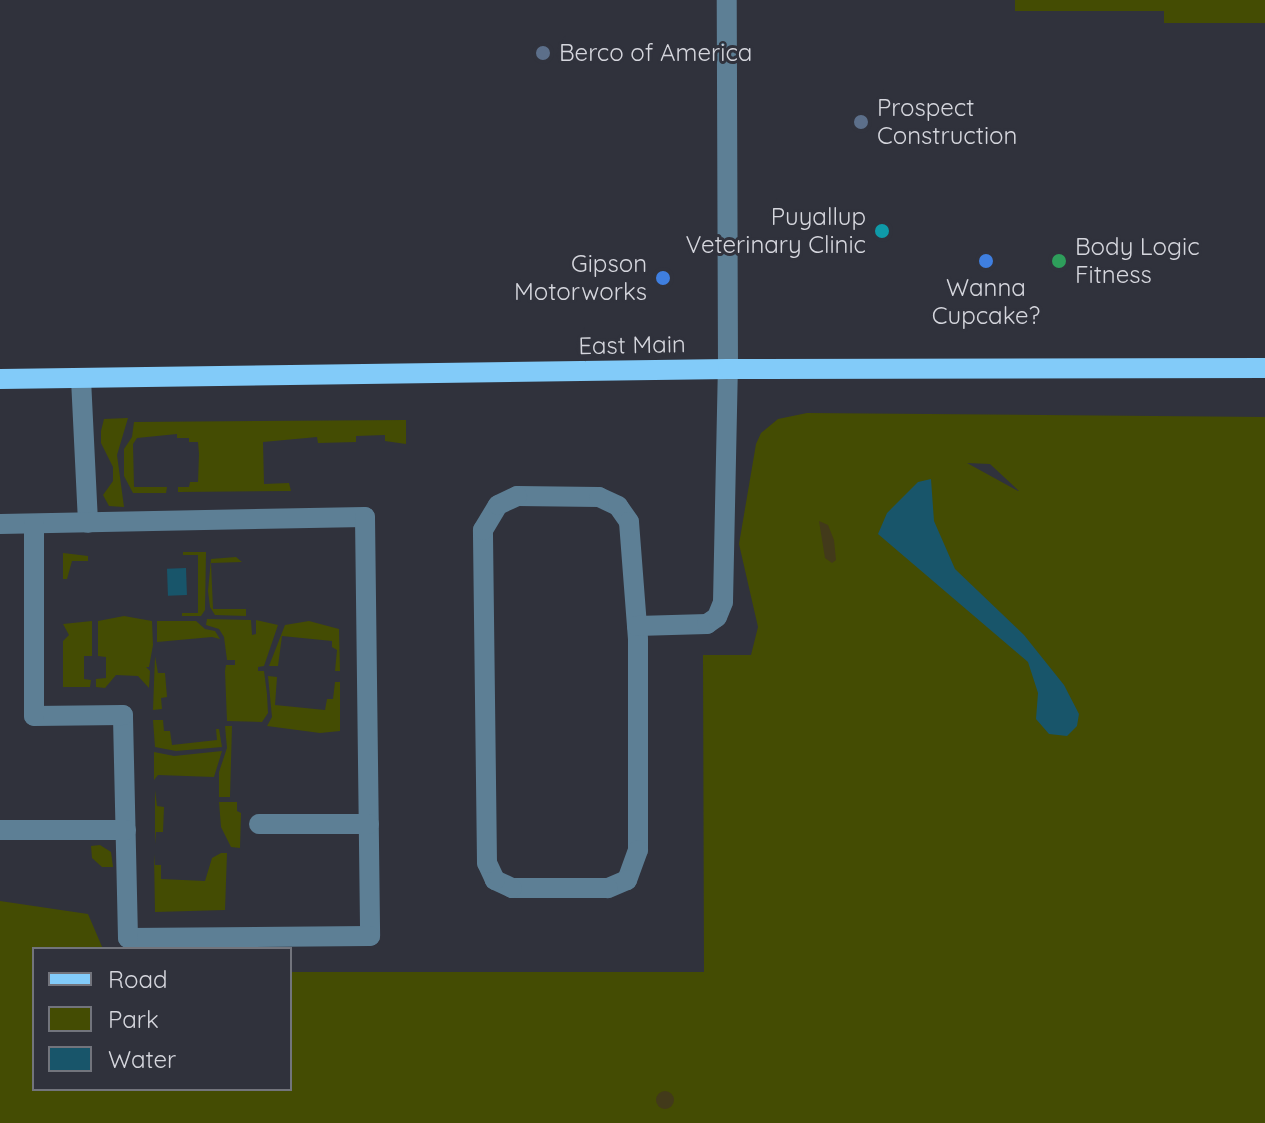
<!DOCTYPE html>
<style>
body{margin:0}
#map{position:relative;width:1265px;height:1123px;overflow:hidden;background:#30323c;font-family:Quicksand,sans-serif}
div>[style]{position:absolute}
.green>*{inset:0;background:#444c03}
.sand>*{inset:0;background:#423a1a}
.round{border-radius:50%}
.water>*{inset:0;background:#18556a;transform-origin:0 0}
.minor>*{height:20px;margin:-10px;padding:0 10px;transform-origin:10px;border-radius:10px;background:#5d7f95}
.major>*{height:20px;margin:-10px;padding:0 10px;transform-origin:10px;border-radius:10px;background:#82cbf9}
.dots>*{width:22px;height:22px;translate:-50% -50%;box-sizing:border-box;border:4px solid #30323c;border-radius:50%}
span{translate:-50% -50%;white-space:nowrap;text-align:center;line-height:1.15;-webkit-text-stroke:6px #30323c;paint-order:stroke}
.poi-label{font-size:24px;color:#d5d6dd}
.left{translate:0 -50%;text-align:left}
.right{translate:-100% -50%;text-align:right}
.street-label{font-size:24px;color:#d5d6dd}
.legend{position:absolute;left:32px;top:947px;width:260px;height:144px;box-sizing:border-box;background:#30323c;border:2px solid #72747c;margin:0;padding:10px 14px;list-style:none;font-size:24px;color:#d5d6dd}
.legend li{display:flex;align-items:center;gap:16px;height:40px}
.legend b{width:40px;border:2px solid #72747c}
</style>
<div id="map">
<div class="green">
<i style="clip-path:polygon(1015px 0,1265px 0,1265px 23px,1164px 23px,1164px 11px,1015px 11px)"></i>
<i style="clip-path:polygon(evenodd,807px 413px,1265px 417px,1265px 1123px,0 1123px,0 901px,88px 914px,103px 949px,34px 949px,34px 1089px,290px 1089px,290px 972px,704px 972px,703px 655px,751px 655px,758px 627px,739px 544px,756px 444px,761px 433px,778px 419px,807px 413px,967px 463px,990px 464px,1019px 491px,1018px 491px,967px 463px)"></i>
<i style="clip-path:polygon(128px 418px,117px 455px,124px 507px,109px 506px,103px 495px,113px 481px,113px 467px,101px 443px,101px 431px,104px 419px)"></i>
<i style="clip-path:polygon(406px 420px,406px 444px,385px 441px,385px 435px,356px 436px,356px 442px,318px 443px,317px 437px,263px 442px,264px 484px,289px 483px,291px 491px,178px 492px,178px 487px,189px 487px,190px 482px,198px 482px,199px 454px,198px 442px,189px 442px,189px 438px,177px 438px,177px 434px,137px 438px,133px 444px,134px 487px,167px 487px,166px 493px,133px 493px,124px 476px,124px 449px,132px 437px,134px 422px)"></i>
<i style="clip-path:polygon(183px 552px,206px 552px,205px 610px,201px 616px,182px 616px,182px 613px,198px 613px,198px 555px,183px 555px)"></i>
<i style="clip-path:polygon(63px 553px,88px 556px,88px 561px,72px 561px,67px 579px,63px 579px)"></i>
<i style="clip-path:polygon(236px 557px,242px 562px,211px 563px,213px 609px,246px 609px,246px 616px,215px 615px,210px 607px,208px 591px,211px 559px)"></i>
<i style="clip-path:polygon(124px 616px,152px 621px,153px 645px,149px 667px,146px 667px,150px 671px,149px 688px,138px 676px,116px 675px,105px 688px,96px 687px,96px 679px,106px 678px,106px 657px,98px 656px,98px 621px)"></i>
<i style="clip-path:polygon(207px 619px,251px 620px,252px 635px,256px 634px,256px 620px,278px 625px,264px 666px,258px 667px,258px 671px,264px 671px,267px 694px,268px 713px,262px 722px,227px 721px,225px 671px,226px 665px,235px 665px,235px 660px,227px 660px,224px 637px,219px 629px,206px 625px)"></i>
<i style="clip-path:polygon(92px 621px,92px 656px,84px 656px,84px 679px,91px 680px,90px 687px,63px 687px,63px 641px,69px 635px,63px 624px)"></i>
<i style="clip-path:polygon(157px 621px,196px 621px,205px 629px,215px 631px,220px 639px,212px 637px,157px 642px)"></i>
<i style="clip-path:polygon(309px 621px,339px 629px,340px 671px,335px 671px,337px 650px,332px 647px,332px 641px,282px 636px,278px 666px,269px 666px,285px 625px)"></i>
<i style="clip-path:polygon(155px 656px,158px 673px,165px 673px,167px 697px,161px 698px,162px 709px,153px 710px)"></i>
<i style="clip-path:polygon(268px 676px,277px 677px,275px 705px,325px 710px,327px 699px,333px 699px,335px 682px,340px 682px,340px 731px,320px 733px,267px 726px,272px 717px)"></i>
<i style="clip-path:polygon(153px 720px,163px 720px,164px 731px,170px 731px,172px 745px,217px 740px,216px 729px,219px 729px,222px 747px,176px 751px,155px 747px)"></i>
<i style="clip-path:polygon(225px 726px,232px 726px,230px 797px,219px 797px,219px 772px,227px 748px)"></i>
<i style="clip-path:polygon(222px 751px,214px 777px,158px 775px,154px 780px,154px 752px,174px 756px)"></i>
<i style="clip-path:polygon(155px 790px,157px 806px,164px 807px,163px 832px,156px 832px,155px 844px)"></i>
<i style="clip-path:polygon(219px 802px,237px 802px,237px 811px,241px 813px,240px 848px,231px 847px,221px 827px)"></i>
<i style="clip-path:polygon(100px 845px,111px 852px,113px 867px,102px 867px,92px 858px,91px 846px)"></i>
<i style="clip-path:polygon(221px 853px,227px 853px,225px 910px,155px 912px,154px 854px,155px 865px,161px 865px,161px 879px,205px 881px,212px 858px)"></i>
</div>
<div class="sand">
<i style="clip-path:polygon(819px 521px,828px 525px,834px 540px,836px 560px,832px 563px,825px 558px)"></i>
<i class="round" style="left:656px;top:1091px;width:18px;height:18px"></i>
</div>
<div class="water">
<i style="clip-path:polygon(931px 479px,934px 521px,955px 569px,1024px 635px,1064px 685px,1079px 714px,1077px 726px,1067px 736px,1049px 734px,1036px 719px,1038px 693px,1028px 662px,878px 534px,887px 513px,918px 482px)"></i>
<i style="left:186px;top:568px;width:27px;height:19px;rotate:88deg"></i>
</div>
<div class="minor">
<i style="left:81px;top:379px;width:144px;rotate:87.2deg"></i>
<i style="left:517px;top:496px;width:82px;rotate:0.7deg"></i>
<i style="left:599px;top:497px;width:21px;rotate:25deg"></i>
<i style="left:618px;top:506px;width:19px;rotate:55deg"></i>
<i style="left:629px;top:522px;width:117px;rotate:85.6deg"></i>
<i style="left:638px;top:639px;width:211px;rotate:90deg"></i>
<i style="left:638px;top:850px;width:32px;rotate:110deg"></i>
<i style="left:627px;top:880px;width:21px;rotate:157deg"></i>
<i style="left:608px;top:888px;width:96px;rotate:180deg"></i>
<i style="left:512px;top:888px;width:19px;rotate:-155deg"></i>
<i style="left:495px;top:880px;width:19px;rotate:-115deg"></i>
<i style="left:487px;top:863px;width:333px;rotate:-90.7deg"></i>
<i style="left:483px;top:530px;width:29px;rotate:-59deg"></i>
<i style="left:498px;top:505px;width:21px;rotate:-25deg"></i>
<i style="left:0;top:524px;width:365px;rotate:-1.1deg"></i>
<i style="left:365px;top:517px;width:419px;rotate:89.3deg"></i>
<i style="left:370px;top:936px;width:242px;rotate:179.5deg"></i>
<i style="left:128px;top:938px;width:223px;rotate:-91.3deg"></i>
<i style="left:123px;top:715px;width:89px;rotate:179.4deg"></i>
<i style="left:34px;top:716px;width:192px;rotate:-90deg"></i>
<i style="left:637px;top:626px;width:70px;rotate:-1.6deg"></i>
<i style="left:707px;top:624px;width:12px;rotate:-35deg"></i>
<i style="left:717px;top:617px;width:16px;rotate:-68deg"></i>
<i style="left:723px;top:602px;width:233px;rotate:-88.8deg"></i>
<i style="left:728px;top:369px;width:369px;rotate:-90.2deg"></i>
<i style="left:259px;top:824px;width:110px"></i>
<i style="left:0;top:830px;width:126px"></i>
</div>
<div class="major">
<i style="left:0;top:379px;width:728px;rotate:-0.79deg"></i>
<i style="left:728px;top:369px;width:537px;rotate:-0.11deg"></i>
</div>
<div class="dots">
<i style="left:543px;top:53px;background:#5c6f8a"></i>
<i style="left:861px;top:122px;background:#5c6f8a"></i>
<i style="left:882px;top:231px;background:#0f9aa8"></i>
<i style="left:986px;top:261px;background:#3f7fe0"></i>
<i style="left:1059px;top:261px;background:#2e9e5b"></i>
<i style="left:663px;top:278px;background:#3f7fe0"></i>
</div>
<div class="poi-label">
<span class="left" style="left:559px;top:53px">Berco of America</span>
<span class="left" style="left:877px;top:122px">Prospect<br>Construction</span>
<span class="right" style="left:866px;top:231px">Puyallup<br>Veterinary Clinic</span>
<span class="left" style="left:1075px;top:261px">Body Logic<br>Fitness</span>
<span class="right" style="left:647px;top:278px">Gipson<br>Motorworks</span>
<span style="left:986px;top:302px">Wanna<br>Cupcake?</span>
</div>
<div class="street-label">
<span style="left:632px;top:345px;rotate:-1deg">East Main</span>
</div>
<ul class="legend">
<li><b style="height:10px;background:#82cbf9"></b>Road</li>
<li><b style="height:22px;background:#444c03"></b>Park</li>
<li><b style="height:22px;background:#18556a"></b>Water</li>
</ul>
</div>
